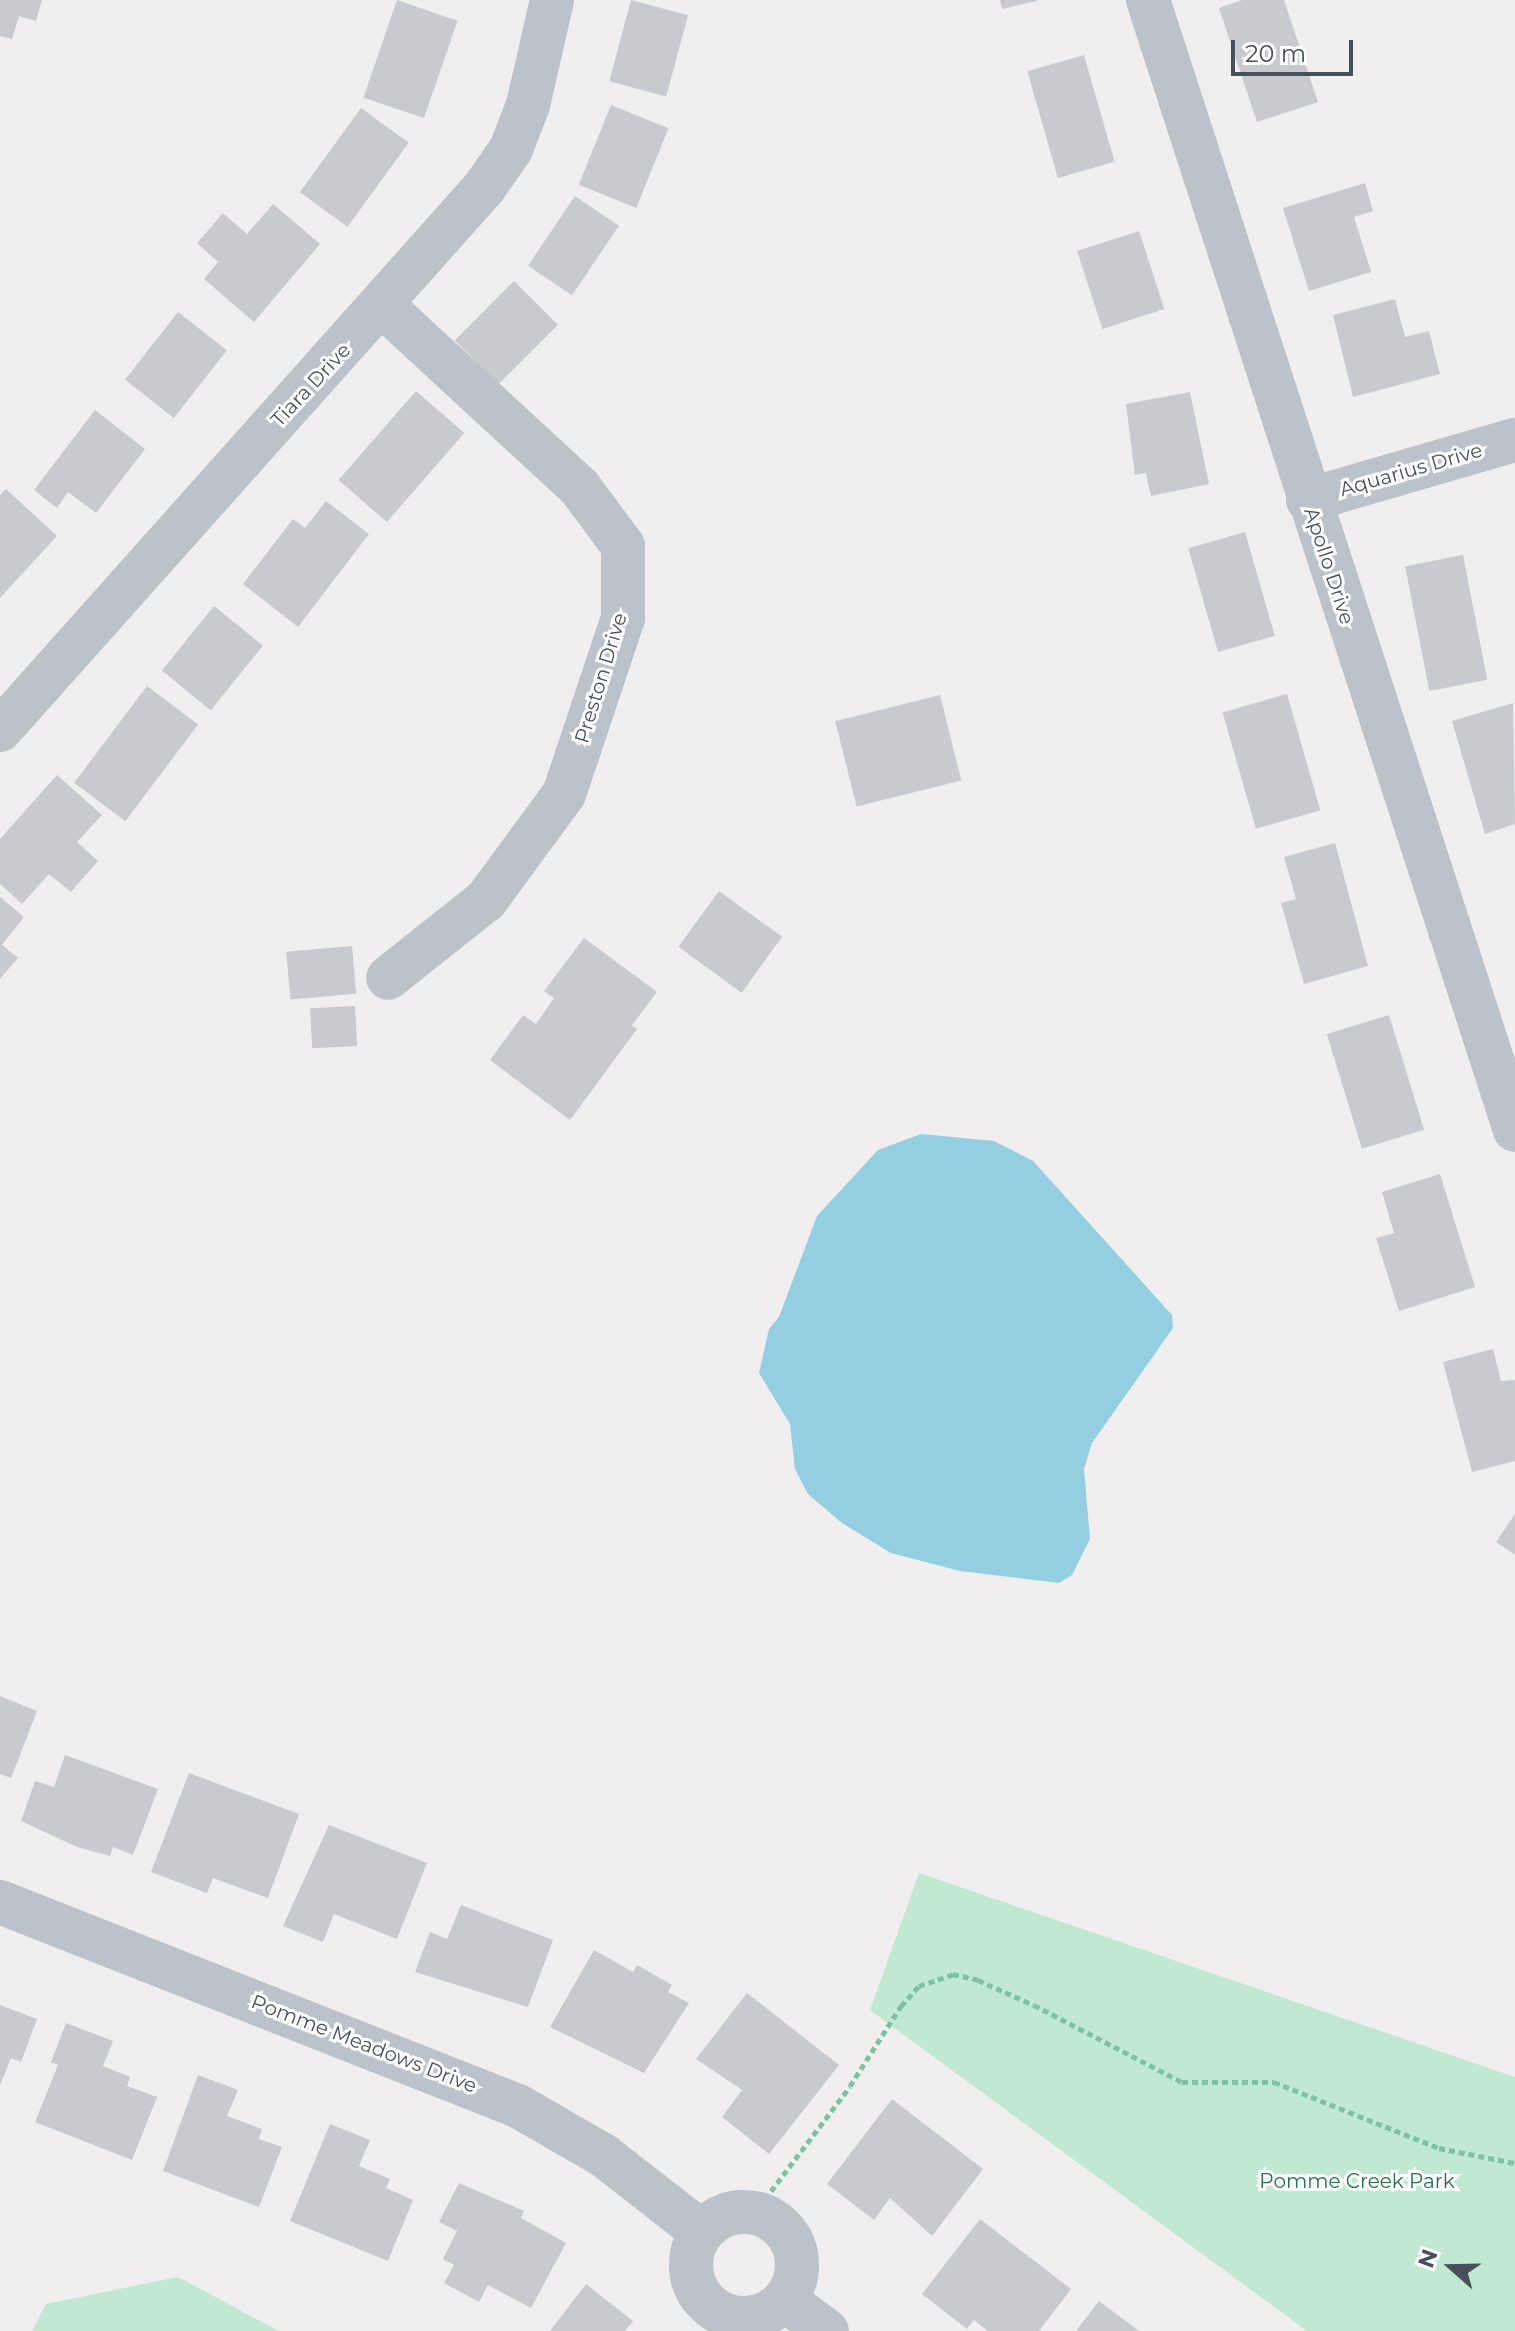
<!DOCTYPE html>
<style>
body{margin:0}
#map{position:relative;width:1515px;height:2331px;overflow:hidden;background:#f0eeee;font-family:Montserrat,sans-serif}
div>[style]{position:absolute}
.green>*{inset:0;background:#c1e9d1}
.water>*{inset:0;background:#93cfe0}
.building>*{inset:0;background:#c9cad0;transform-origin:0 0}
.path>*{height:5px;margin-top:-2.5px;transform-origin:0;background:repeating-linear-gradient(90deg,#7dc2a1 0 6px,transparent 0 10px)}
.minor>*{height:44px;margin:-22px;padding:0 22px;transform-origin:22px;border-radius:22px;background:#bbc2c9}
.minor>.ring{margin:-22px;padding:0;box-sizing:content-box;background:none;border:44px solid #bbc2c9;border-radius:50%}
span{translate:-50% -50%;white-space:nowrap;text-align:center;line-height:1.15;-webkit-text-stroke:6px #fff;paint-order:stroke}
.street-label{font-size:20px;color:#485159}
.park-label{font-size:20px;color:#22714a}
.north{position:absolute;left:1411px;top:2227px;width:80px;height:80px;-webkit-text-stroke:6px #fff;paint-order:stroke;rotate:290deg;font-size:22px;font-weight:700;line-height:32px;text-align:center;color:#485159}
.north::after{content:'';display:block;margin:auto;width:28px;height:36px;background:#485159;clip-path:polygon(50% 0,100% 100%,50% 72%,0 100%)}
.scale{position:absolute;left:1231px;top:40px;width:122px;height:36px;box-sizing:border-box;border:4px solid #485159;border-top:0;padding-left:10px;font-size:24px;line-height:28px;white-space:nowrap;color:#485159;-webkit-text-stroke:6px #fff;paint-order:stroke}
</style>
<div id="map">
<div class="green">
<i style="clip-path:polygon(919px 1873px,1515px 2077px,1515px 2331px,1307px 2331px,870px 2010px)"></i>
<i style="clip-path:polygon(178px 2277px,279px 2331px,32px 2331px,46px 2304px)"></i>
</div>
<div class="water">
<i style="clip-path:polygon(921px 1134px,994px 1141px,1033px 1161px,1172px 1315px,1173px 1328px,1092px 1443px,1084px 1469px,1090px 1539px,1072px 1575px,1059px 1583px,960px 1571px,891px 1553px,842px 1523px,808px 1494px,795px 1469px,790px 1424px,759px 1373px,769px 1329px,779px 1317px,817px 1216px,878px 1150px)"></i>
</div>
<div class="building">
<i style="clip-path:polygon(0 0,42px 0,36px 21px,19px 16px,12px 39px,0 36px)"></i>
<i style="left:397px;top:0;width:64px;height:103px;rotate:19deg"></i>
<i style="left:631px;top:0;width:59px;height:84px;rotate:15deg"></i>
<i style="clip-path:polygon(1000px 0,1037px 0,1037px 1px,1002px 9px)"></i>
<i style="clip-path:polygon(1242px 0,1284px 0,1318px 102px,1257px 122px,1219px 8px)"></i>
<i style="left:1084px;top:55px;width:111px;height:59px;rotate:74deg"></i>
<i style="left:611px;top:105px;width:62px;height:86px;rotate:22deg"></i>
<i style="left:361px;top:108px;width:59px;height:104px;rotate:36deg"></i>
<i style="clip-path:polygon(1365px 183px,1373px 211px,1354px 217px,1371px 272px,1309px 291px,1283px 208px)"></i>
<i style="left:575px;top:196px;width:53px;height:84px;rotate:34deg"></i>
<i style="clip-path:polygon(273px 204px,320px 244px,254px 322px,204px 279px,218px 262px,197px 243px,223px 213px,247px 234px)"></i>
<i style="left:1139px;top:231px;width:82px;height:65px;rotate:72deg"></i>
<i style="left:514px;top:281px;width:62px;height:84px;rotate:45deg"></i>
<i style="clip-path:polygon(1395px 299px,1405px 337px,1429px 331px,1440px 374px,1353px 397px,1333px 315px)"></i>
<i style="left:178px;top:312px;width:62px;height:86px;rotate:38deg"></i>
<i style="left:416px;top:391px;width:64px;height:118px;rotate:41deg"></i>
<i style="clip-path:polygon(1190px 392px,1209px 484px,1151px 496px,1146px 473px,1135px 475px,1126px 404px)"></i>
<i style="clip-path:polygon(95px 410px,145px 449px,96px 513px,68px 492px,57px 508px,34px 490px)"></i>
<i style="clip-path:polygon(6px 489px,57px 536px,0 598px,0 495px)"></i>
<i style="clip-path:polygon(326px 501px,369px 534px,298px 627px,243px 584px,293px 519px,305px 528px)"></i>
<i style="left:1245px;top:532px;width:108px;height:59px;rotate:74deg"></i>
<i style="left:1463px;top:555px;width:127px;height:59px;rotate:79deg"></i>
<i style="left:214px;top:606px;width:63px;height:83px;rotate:39deg"></i>
<i style="left:147px;top:686px;width:64px;height:121px;rotate:37deg"></i>
<i style="left:1287px;top:694px;width:121px;height:67px;rotate:74deg"></i>
<i style="left:940px;top:695px;width:88px;height:108px;rotate:76deg"></i>
<i style="clip-path:polygon(1513px 703px,1515px 824px,1485px 834px,1452px 721px)"></i>
<i style="clip-path:polygon(57px 775px,102px 815px,77px 842px,98px 861px,71px 892px,49px 874px,22px 904px,0 884px,0 839px)"></i>
<i style="clip-path:polygon(1335px 843px,1368px 966px,1304px 984px,1281px 903px,1296px 899px,1284px 857px)"></i>
<i style="left:719px;top:891px;width:78px;height:69px;rotate:36deg"></i>
<i style="clip-path:polygon(0 897px,24px 917px,2px 945px,18px 958px,0 979px)"></i>
<i style="clip-path:polygon(584px 938px,657px 992px,632px 1025px,637px 1029px,570px 1120px,490px 1060px,523px 1015px,536px 1024px,554px 998px,544px 991px)"></i>
<i style="left:352px;top:946px;width:48px;height:66px;rotate:85deg"></i>
<i style="left:355px;top:1006px;width:40px;height:45px;rotate:87deg"></i>
<i style="left:1389px;top:1015px;width:120px;height:65px;rotate:73deg"></i>
<i style="clip-path:polygon(1440px 1174px,1475px 1287px,1399px 1311px,1376px 1238px,1394px 1233px,1382px 1192px)"></i>
<i style="clip-path:polygon(1493px 1349px,1501px 1381px,1515px 1380px,1515px 1461px,1472px 1472px,1443px 1362px)"></i>
<i style="clip-path:polygon(1515px 1514px,1515px 1555px,1496px 1542px)"></i>
<i style="clip-path:polygon(0 1696px,37px 1711px,11px 1778px,0 1774px)"></i>
<i style="clip-path:polygon(65px 1755px,158px 1789px,133px 1855px,113px 1847px,110px 1856px,77px 1847px,21px 1821px,35px 1781px,54px 1787px)"></i>
<i style="clip-path:polygon(189px 1773px,299px 1814px,268px 1898px,213px 1878px,207px 1893px,151px 1872px)"></i>
<i style="clip-path:polygon(329px 1825px,427px 1863px,397px 1939px,334px 1914px,323px 1942px,283px 1926px)"></i>
<i style="clip-path:polygon(461px 1905px,553px 1940px,528px 2007px,415px 1972px,430px 1932px,447px 1939px)"></i>
<i style="clip-path:polygon(594px 1950px,633px 1972px,637px 1965px,672px 1985px,668px 1992px,689px 2003px,644px 2073px,550px 2027px)"></i>
<i style="clip-path:polygon(747px 1993px,839px 2065px,769px 2154px,722px 2117px,742px 2090px,696px 2059px)"></i>
<i style="clip-path:polygon(0 2005px,37px 2019px,21px 2062px,11px 2058px,0 2085px)"></i>
<i style="clip-path:polygon(66px 2023px,113px 2041px,103px 2066px,130px 2077px,127px 2086px,157px 2097px,132px 2160px,35px 2122px,58px 2065px,51px 2062px)"></i>
<i style="clip-path:polygon(198px 2075px,238px 2090px,227px 2116px,262px 2129px,259px 2139px,282px 2147px,259px 2207px,163px 2171px)"></i>
<i style="clip-path:polygon(892px 2099px,983px 2169px,932px 2236px,890px 2198px,874px 2220px,827px 2184px)"></i>
<i style="clip-path:polygon(330px 2124px,370px 2140px,359px 2166px,390px 2179px,386px 2188px,413px 2200px,388px 2261px,290px 2221px)"></i>
<i style="clip-path:polygon(459px 2183px,524px 2211px,521px 2218px,566px 2243px,531px 2308px,488px 2285px,479px 2302px,444px 2283px,454px 2265px,443px 2259px,457px 2231px,439px 2222px)"></i>
<i style="clip-path:polygon(980px 2219px,1071px 2289px,1039px 2331px,988px 2331px,974px 2320px,967px 2329px,922px 2294px)"></i>
<i style="clip-path:polygon(586px 2284px,633px 2321px,625px 2331px,550px 2331px)"></i>
<i style="clip-path:polygon(1099px 2301px,1139px 2331px,1076px 2331px)"></i>
</div>
<div class="path">
<i style="left:765px;top:2199px;width:141px;rotate:-53deg"></i>
<i style="left:850px;top:2086px;width:95px;rotate:-57.5deg"></i>
<i style="left:901px;top:2006px;width:27px;rotate:-48deg"></i>
<i style="left:919px;top:1986px;width:36px;rotate:-19deg"></i>
<i style="left:953px;top:1974px;width:26px;rotate:13deg"></i>
<i style="left:978px;top:1980px;width:61px;rotate:24.1deg"></i>
<i style="left:1034px;top:2005px;width:167px;rotate:27.5deg"></i>
<i style="left:1182px;top:2082px;width:92px"></i>
<i style="left:1274px;top:2082px;width:178px;rotate:21.8deg"></i>
<i style="left:1439px;top:2148px;width:77px;rotate:11.2deg"></i>
</div>
<div class="minor">
<i style="left:1148px;top:0;width:1188px;rotate:72.01deg"></i>
<i style="left:383px;top:306px;width:268px;rotate:42.7deg"></i>
<i style="left:580px;top:488px;width:72px;rotate:53.4deg"></i>
<i style="left:623px;top:546px;width:72px;rotate:90deg"></i>
<i style="left:623px;top:618px;width:186px;rotate:108.5deg"></i>
<i style="left:564px;top:794px;width:132px;rotate:126.3deg"></i>
<i style="left:486px;top:900px;width:125px;rotate:141.5deg"></i>
<i style="left:1308px;top:500px;width:216px;rotate:-16.2deg"></i>
<i style="left:0;top:730px;width:727px;rotate:-48.24deg"></i>
<i style="left:484px;top:188px;width:47px;rotate:-55.3deg"></i>
<i style="left:511px;top:149px;width:47px;rotate:-68.9deg"></i>
<i style="left:528px;top:105px;width:108px;rotate:-77.1deg"></i>
<i style="left:0;top:1902px;width:557px;rotate:21.5deg"></i>
<i style="left:518px;top:2106px;width:98px;rotate:30deg"></i>
<i style="left:603px;top:2155px;width:125px;rotate:37.9deg"></i>
<i class="ring" style="left:691px;top:2212px;width:62px;height:62px"></i>
<i style="left:785px;top:2300px;width:52px;rotate:36.4deg"></i>
</div>
<div class="street-label">
<span style="left:311px;top:385px;rotate:-47deg">Tiara Drive</span>
<span style="left:1411px;top:470px;rotate:-16deg">Aquarius Drive</span>
<span style="left:1329px;top:566px;rotate:72deg">Apollo Drive</span>
<span style="left:601px;top:678px;rotate:-73deg">Preston Drive</span>
<span style="left:364px;top:2044px;rotate:21deg">Pomme Meadows Drive</span>
</div>
<div class="park-label">
<span style="left:1357px;top:2181px">Pomme Creek Park</span>
</div>
<div class="north">N</div>
<div class="scale">20 m</div>
</div>
